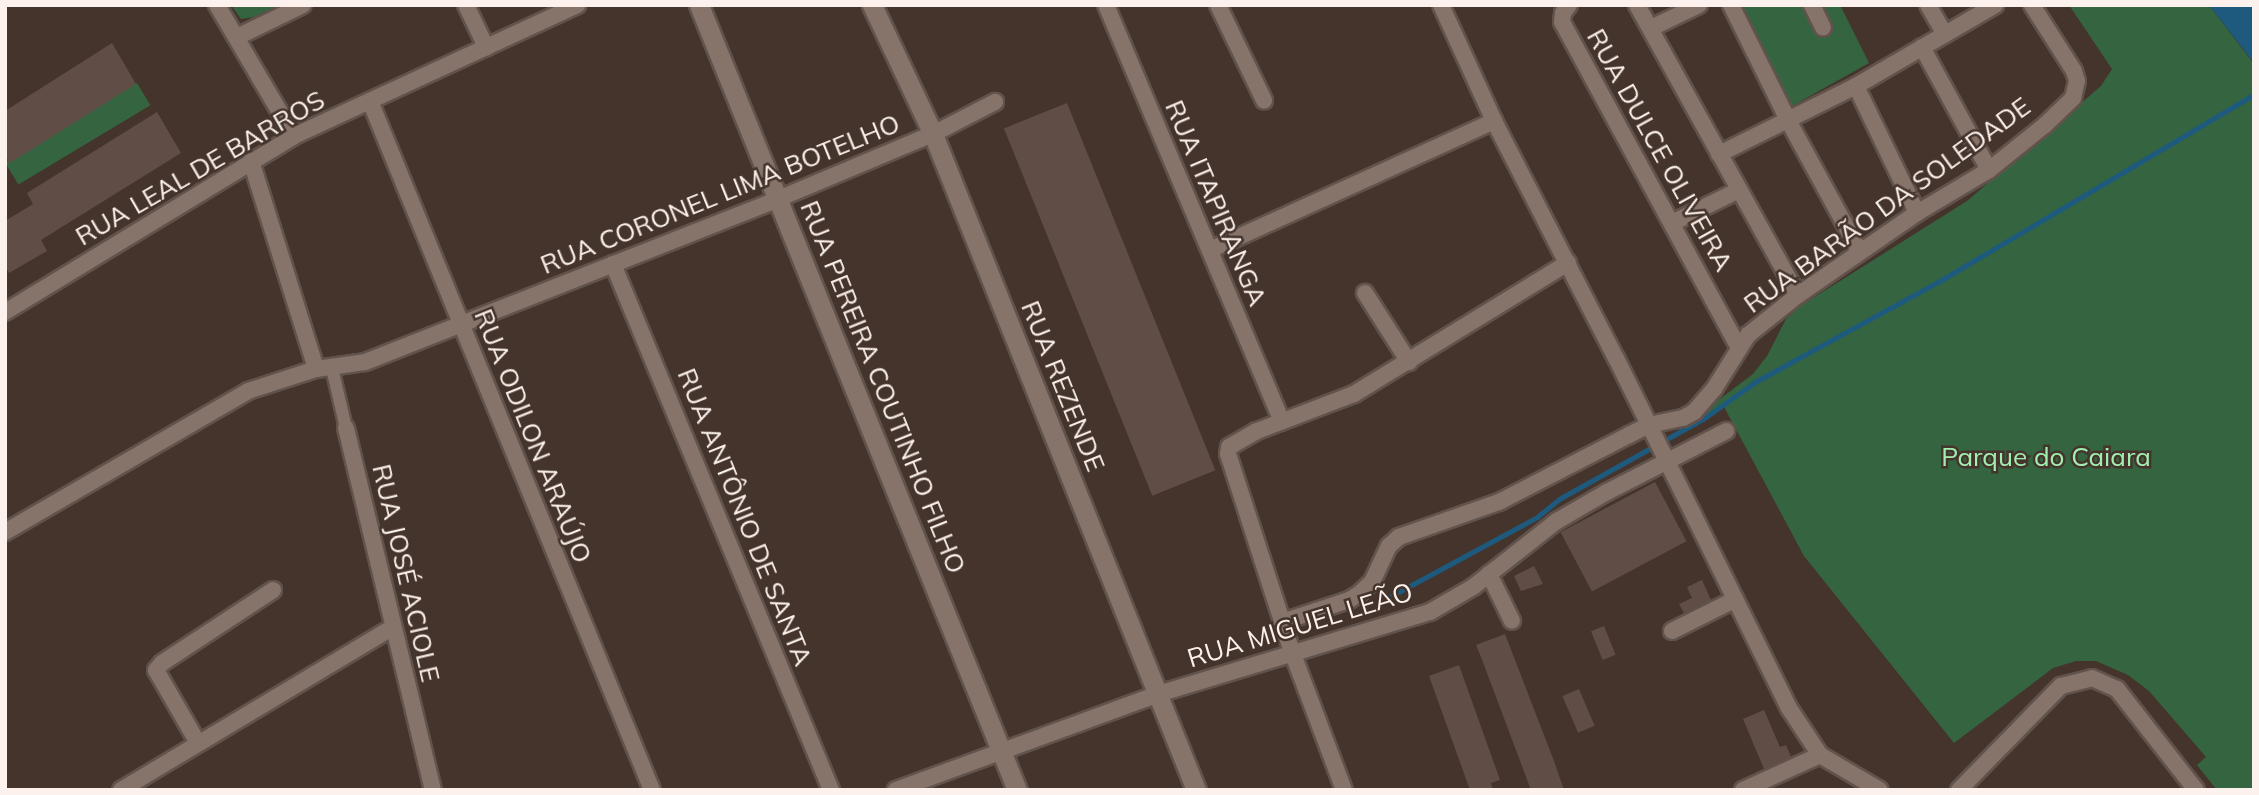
<!DOCTYPE html>
<meta charset="utf-8">
<style>
body{margin:0}
#map{position:relative;width:2259px;height:795px;overflow:hidden;background:#44342c;font-family:Mulish,sans-serif}
div>[style]{position:absolute}
.green>*{inset:0;background:#346540;transform-origin:0 0}
.water>*{inset:0;background:#1e5a7e}
.stream>*{height:5px;margin:-2.5px;padding:0 2.5px;transform-origin:2.5px;border-radius:2.5px;background:#1e5a7e}
.building>*{inset:0;background:#604e46;transform-origin:0 0}
.roads{filter:drop-shadow(2px 0 #61534c) drop-shadow(-2px 0 #61534c) drop-shadow(0 2px #61534c) drop-shadow(0 -2px #61534c)}
.pedestrian>*{height:12px;margin:-6px;padding:0 6px;transform-origin:6px;border-radius:6px;background:#86736a}
.minor>*{height:16px;margin:-8px;padding:0 8px;transform-origin:8px;border-radius:8px;background:#86736a}
.tertiary>*{height:19px;margin:-9.5px;padding:0 9.5px;transform-origin:9.5px;border-radius:9.5px;background:#86736a}
span{translate:-50% -50%;white-space:nowrap;text-align:center;line-height:1.15;-webkit-text-stroke:5px #44342c;paint-order:stroke}
.street-label{font-size:26px;color:#fcf1ec}
.park-label{font-size:26px;color:#a0efb1}
.frame{position:absolute;inset:0;border:7px solid #fcf1ec;pointer-events:none}
</style>
<div id="map">
<div class="green">
<i style="clip-path:polygon(231px 5px,280px 5px,254px 17px,241px 19px)"></i>
<i style="clip-path:polygon(1742px 5px,1840px 5px,1869px 63px,1792px 106px)"></i>
<i style="clip-path:polygon(2069px 5px,2209px 5px,2254px 64px,2254px 790px,2217px 790px,2197px 765px,2206px 757px,2149px 691px,2128px 675px,2096px 661px,2076px 661px,2053px 668px,1954px 743px,1804px 556px,1723px 405px,1672px 435px,1753px 374px,1767px 356px,1786px 319px,1802px 305px,1967px 201px,2101px 86px,2112px 69px)"></i>
<i style="left:137px;top:83px;width:26px;height:154px;rotate:59deg"></i>
</div>
<div class="water">
<i style="clip-path:polygon(2209px 5px,2254px 5px,2254px 63px)"></i>
</div>
<div class="stream">
<i style="left:1380px;top:602px;width:179px;rotate:-28.4deg"></i>
<i style="left:1537px;top:517px;width:28px;rotate:-39deg"></i>
<i style="left:1559px;top:499px;width:165px;rotate:-29.1deg"></i>
<i style="left:1703px;top:419px;width:64px;rotate:-35.4deg"></i>
<i style="left:1755px;top:382px;width:209px;rotate:-28.7deg"></i>
<i style="left:1938px;top:282px;width:368px;rotate:-30.7deg"></i>
</div>
<div class="building">
<i style="clip-path:polygon(112px 43px,136px 84px,10px 163px,5px 156px,5px 111px)"></i>
<i style="left:1067px;top:103px;width:396px;height:68px;rotate:68deg"></i>
<i style="clip-path:polygon(157px 112px,181px 153px,41px 240px,47px 251px,9px 273px,5px 266px,5px 221px,33px 204px,27px 193px)"></i>
<i style="left:1655px;top:482px;width:67px;height:107px;rotate:62deg"></i>
<i style="clip-path:polygon(1534px 566px,1543px 584px,1521px 591px,1514px 576px)"></i>
<i style="clip-path:polygon(1702px 580px,1711px 600px,1684px 613px,1679px 604px,1692px 598px,1687px 587px)"></i>
<i style="left:1604px;top:626px;width:31px;height:14px;rotate:68deg"></i>
<i style="clip-path:polygon(1505px 634px,1554px 761px,1564px 790px,1531px 790px,1481px 657px,1476px 645px)"></i>
<i style="clip-path:polygon(1459px 665px,1500px 780px,1491px 783px,1493px 790px,1470px 790px,1429px 676px)"></i>
<i style="left:1579px;top:689px;width:40px;height:18px;rotate:67deg"></i>
<i style="clip-path:polygon(1764px 710px,1780px 747px,1786px 745px,1791px 757px,1764px 769px,1743px 719px)"></i>
</div>
<div class="roads">
<div class="pedestrian">
<i style="left:332px;top:368px;width:62px;rotate:76.9deg"></i>
</div>
<div class="minor">
<i style="left:217px;top:5px;width:152px;rotate:59.6deg"></i>
<i style="left:466px;top:5px;width:47px;rotate:64.5deg"></i>
<i style="left:1106px;top:5px;width:452px;rotate:67.1deg"></i>
<i style="left:1218px;top:5px;width:106px;rotate:64.2deg"></i>
<i style="left:1441px;top:5px;width:128px;rotate:65.4deg"></i>
<i style="left:1494px;top:121px;width:267px;rotate:62.8deg"></i>
<i style="left:1616px;top:358px;width:390px;rotate:63.7deg"></i>
<i style="left:1789px;top:708px;width:56px;rotate:56.6deg"></i>
<i style="left:1820px;top:755px;width:69px;rotate:30.3deg"></i>
<i style="left:1569px;top:5px;width:10px;rotate:127deg"></i>
<i style="left:1563px;top:13px;width:9px;rotate:96deg"></i>
<i style="left:1562px;top:22px;width:369px;rotate:61.5deg"></i>
<i style="left:1637px;top:5px;width:332px;rotate:61deg"></i>
<i style="left:1731px;top:5px;width:131px;rotate:63.6deg"></i>
<i style="left:1789px;top:122px;width:148px;rotate:61.4deg"></i>
<i style="left:1812px;top:5px;width:25px;rotate:64deg"></i>
<i style="left:1928px;top:5px;width:34px;rotate:60deg"></i>
<i style="left:1651px;top:28px;width:53px;rotate:-25.6deg"></i>
<i style="left:237px;top:37px;width:73px;rotate:-25.9deg"></i>
<i style="left:1922px;top:47px;width:140px;rotate:61.4deg"></i>
<i style="left:1856px;top:86px;width:141px;rotate:64.3deg"></i>
<i style="left:370px;top:101px;width:744px;rotate:67.74deg"></i>
<i style="left:1719px;top:154px;width:153px;rotate:-26.4deg"></i>
<i style="left:1856px;top:86px;width:161px;rotate:-30.2deg"></i>
<i style="left:251px;top:161px;width:218px;rotate:72.6deg"></i>
<i style="left:1672px;top:223px;width:75px;rotate:-26.2deg"></i>
<i style="left:1210px;top:250px;width:312px;rotate:-24.4deg"></i>
<i style="left:613px;top:264px;width:569px;rotate:67.49deg"></i>
<i style="left:1365px;top:293px;width:82px;rotate:57.5deg"></i>
<i style="left:5px;top:312px;width:338px;rotate:-31.3deg"></i>
<i style="left:294px;top:136px;width:312px;rotate:-24.8deg"></i>
<i style="left:346px;top:428px;width:372px;rotate:76.5deg"></i>
<i style="left:5px;top:532px;width:281px;rotate:-30.1deg"></i>
<i style="left:248px;top:391px;width:71px;rotate:-17.9deg"></i>
<i style="left:316px;top:369px;width:49px;rotate:-8.1deg"></i>
<i style="left:365px;top:362px;width:444px;rotate:-21.5deg"></i>
<i style="left:778px;top:199px;width:168px;rotate:-22.8deg"></i>
<i style="left:933px;top:134px;width:70px;rotate:-27.3deg"></i>
<i style="left:1489px;top:574px;width:52px;rotate:63.9deg"></i>
<i style="left:1282px;top:622px;width:71px;rotate:-18.2deg"></i>
<i style="left:1349px;top:600px;width:12px;rotate:-31deg"></i>
<i style="left:1359px;top:594px;width:18px;rotate:-43deg"></i>
<i style="left:1372px;top:582px;width:40px;rotate:-65deg"></i>
<i style="left:1389px;top:546px;width:13px;rotate:-42deg"></i>
<i style="left:1399px;top:537px;width:106px;rotate:-19.3deg"></i>
<i style="left:1499px;top:502px;width:146px;rotate:-27.3deg"></i>
<i style="left:1629px;top:435px;width:22px;rotate:-27deg"></i>
<i style="left:1649px;top:425px;width:35px;rotate:-12deg"></i>
<i style="left:1683px;top:418px;width:13px;rotate:-29deg"></i>
<i style="left:1694px;top:412px;width:30px;rotate:-49deg"></i>
<i style="left:1714px;top:389px;width:64px;rotate:-57.8deg"></i>
<i style="left:1748px;top:335px;width:64px;rotate:-38.7deg"></i>
<i style="left:1798px;top:295px;width:145px;rotate:-34.6deg"></i>
<i style="left:1917px;top:213px;width:84px;rotate:-30.8deg"></i>
<i style="left:1989px;top:170px;width:72px;rotate:-38.8deg"></i>
<i style="left:2045px;top:125px;width:39px;rotate:-44deg"></i>
<i style="left:2073px;top:98px;width:17px;rotate:-77deg"></i>
<i style="left:2077px;top:81px;width:10px;rotate:-107deg"></i>
<i style="left:2074px;top:71px;width:78px;rotate:-122.5deg"></i>
<i style="left:1672px;top:631px;width:69px;rotate:-26.6deg"></i>
<i style="left:198px;top:743px;width:84px;rotate:-119.9deg"></i>
<i style="left:156px;top:670px;width:9px;rotate:-49deg"></i>
<i style="left:162px;top:663px;width:133px;rotate:-33.3deg"></i>
<i style="left:121px;top:790px;width:317px;rotate:-30.9deg"></i>
<i style="left:896px;top:790px;width:279px;rotate:-20.1deg"></i>
<i style="left:1158px;top:694px;width:284px;rotate:-16.8deg"></i>
<i style="left:1430px;top:612px;width:50px;rotate:-30.2deg"></i>
<i style="left:1473px;top:587px;width:107px;rotate:-38.2deg"></i>
<i style="left:1557px;top:521px;width:58px;rotate:-30.1deg"></i>
<i style="left:1607px;top:492px;width:134px;rotate:-27.1deg"></i>
<i style="left:1344px;top:790px;width:147px;rotate:-110.6deg"></i>
<i style="left:1292px;top:652px;width:208px;rotate:-107.9deg"></i>
<i style="left:1228px;top:454px;width:7px;rotate:-82deg"></i>
<i style="left:1229px;top:447px;width:32px;rotate:-30deg"></i>
<i style="left:1257px;top:431px;width:104px;rotate:-20.9deg"></i>
<i style="left:1354px;top:394px;width:251px;rotate:-31.5deg"></i>
<i style="left:1743px;top:790px;width:85px;rotate:-24.4deg"></i>
<i style="left:1959px;top:790px;width:146px;rotate:-45.6deg"></i>
<i style="left:2061px;top:686px;width:32px;rotate:-14deg"></i>
<i style="left:2092px;top:678px;width:27px;rotate:24deg"></i>
<i style="left:2117px;top:689px;width:128px;rotate:52deg"></i>
</div>
<div class="tertiary">
<i style="left:699px;top:5px;width:847px;rotate:67.95deg"></i>
<i style="left:872px;top:5px;width:143px;rotate:64.7deg"></i>
<i style="left:933px;top:134px;width:707px;rotate:68.15deg"></i>
</div>
</div>
<div class="street-label">
<span style="left:1660px;top:150px;rotate:61deg">RUA DULCE OLIVEIRA</span>
<span style="left:200px;top:168px;rotate:-30deg">RUA LEAL DE BARROS</span>
<span style="left:720px;top:194px;rotate:-22deg">RUA CORONEL LIMA BOTELHO</span>
<span style="left:1216px;top:203px;rotate:67deg">RUA ITAPIRANGA</span>
<span style="left:1887px;top:205px;rotate:-36deg">RUA BARÃO DA SOLEDADE</span>
<span style="left:1063px;top:386px;rotate:68deg">RUA REZENDE</span>
<span style="left:883px;top:387px;rotate:68deg">RUA PEREIRA COUTINHO FILHO</span>
<span style="left:533px;top:436px;rotate:68deg">RUA ODILON ARAÚJO</span>
<span style="left:745px;top:517px;rotate:68deg">RUA ANTÔNIO DE SANTA</span>
<span style="left:406px;top:573px;rotate:77deg">RUA JOSÉ ACIOLE</span>
<span style="left:1300px;top:625px;rotate:-17deg">RUA MIGUEL LEÃO</span>
</div>
<div class="park-label">
<span style="left:2046px;top:457px">Parque do Caiara</span>
</div>
<div class="frame"></div>
</div>
